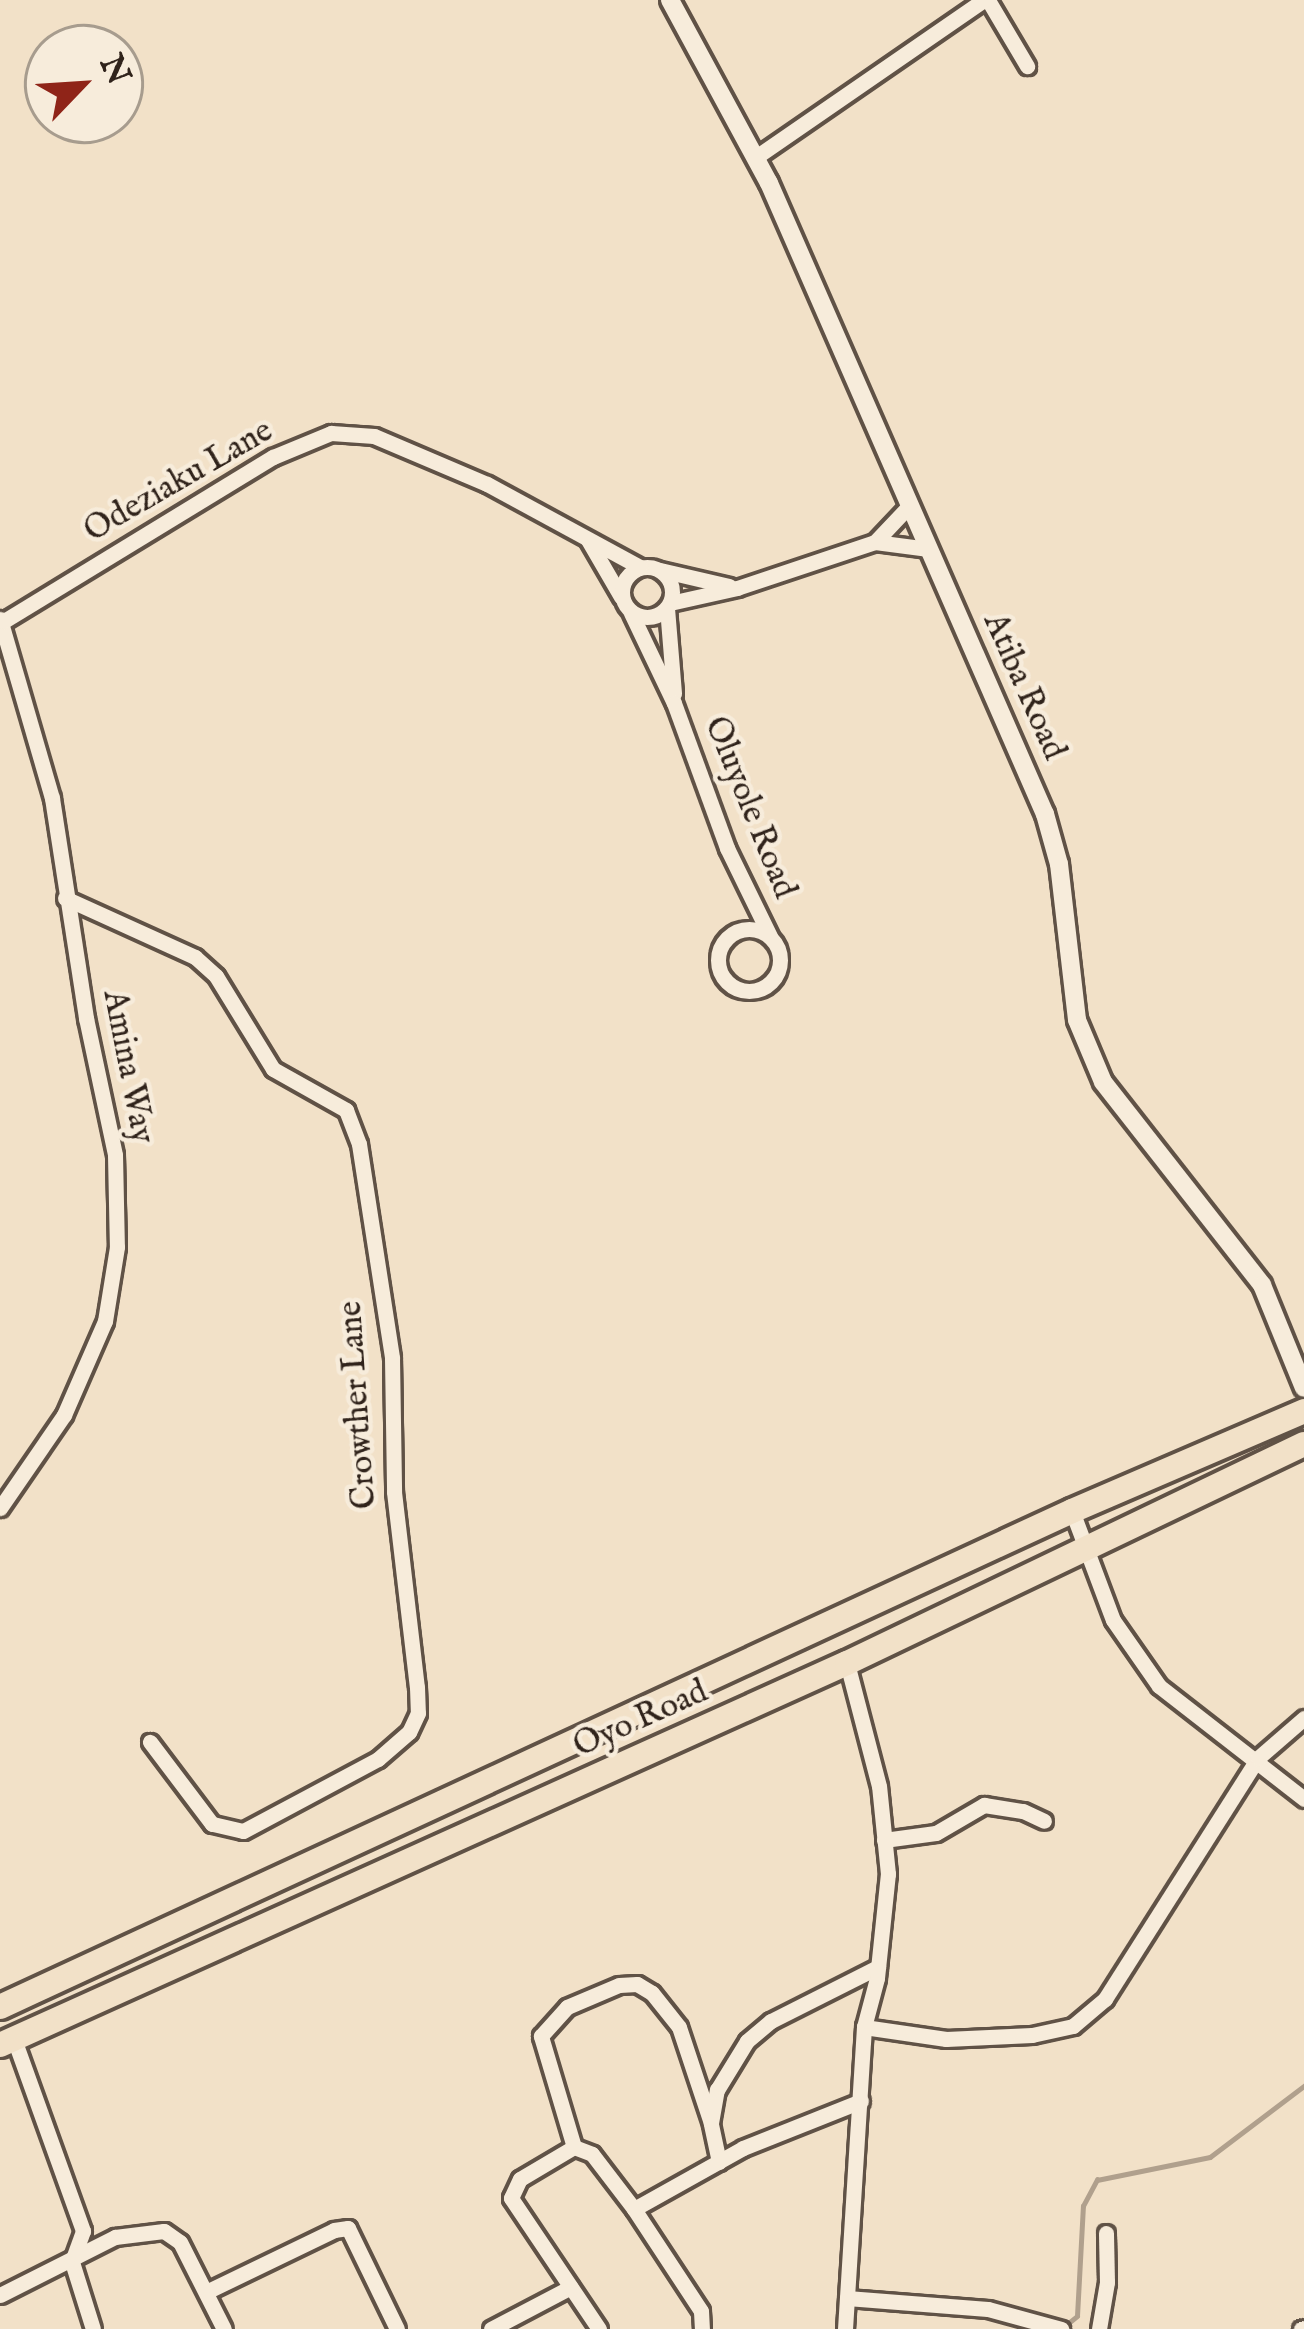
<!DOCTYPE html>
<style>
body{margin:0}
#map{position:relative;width:1304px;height:2329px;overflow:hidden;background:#f2e1c8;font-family:"IM FELL English",serif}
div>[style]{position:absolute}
.stream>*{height:4.5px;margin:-2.25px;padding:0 2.25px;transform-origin:2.25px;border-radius:2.25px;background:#b0a08d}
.roads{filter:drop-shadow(3px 0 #605246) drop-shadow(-3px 0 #605246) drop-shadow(0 3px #605246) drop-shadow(0 -3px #605246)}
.minor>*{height:15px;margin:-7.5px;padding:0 7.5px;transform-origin:7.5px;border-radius:7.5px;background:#f7ecdb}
.minor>.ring{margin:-7.5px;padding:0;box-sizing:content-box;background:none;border:15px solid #f7ecdb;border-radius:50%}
.tertiary>*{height:18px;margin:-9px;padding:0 9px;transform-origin:9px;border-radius:9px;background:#f7ecdb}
.trunk>*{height:24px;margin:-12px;padding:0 12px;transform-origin:12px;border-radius:12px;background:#f2e1c8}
span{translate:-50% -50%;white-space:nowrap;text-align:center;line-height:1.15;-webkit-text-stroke:9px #f7ecdb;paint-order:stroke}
.street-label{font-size:33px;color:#30231b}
.north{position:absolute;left:24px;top:24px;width:120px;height:120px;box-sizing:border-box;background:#f7ecdb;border:3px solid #a79c8e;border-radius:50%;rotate:65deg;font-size:33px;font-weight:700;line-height:48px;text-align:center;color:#30231b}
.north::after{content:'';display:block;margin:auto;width:42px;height:54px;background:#8f2418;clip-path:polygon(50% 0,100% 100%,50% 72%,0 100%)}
</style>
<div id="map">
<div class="stream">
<i style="left:1066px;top:2325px;width:14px;rotate:-39deg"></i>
<i style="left:1077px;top:2316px;width:110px;rotate:-86.9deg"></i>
<i style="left:1083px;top:2206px;width:30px;rotate:-62deg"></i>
<i style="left:1097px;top:2180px;width:115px;rotate:-11.5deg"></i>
<i style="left:1210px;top:2157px;width:118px;rotate:-37.1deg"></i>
</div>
<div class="roads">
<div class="minor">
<i style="left:988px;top:0;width:77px;rotate:59.4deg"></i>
<i style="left:756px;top:157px;width:277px;rotate:-34.6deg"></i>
<i style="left:588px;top:540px;width:66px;rotate:59.9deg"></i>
<i style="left:875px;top:542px;width:54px;rotate:7.4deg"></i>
<i class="ring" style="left:622px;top:567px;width:35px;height:35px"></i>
<i style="left:660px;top:570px;width:71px;rotate:13.1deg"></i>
<i style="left:670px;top:603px;width:69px;rotate:-12.6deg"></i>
<i style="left:737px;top:588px;width:145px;rotate:-18.4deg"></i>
<i style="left:875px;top:542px;width:51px;rotate:-46.6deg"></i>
<i style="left:667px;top:608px;width:86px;rotate:85.3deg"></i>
<i style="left:631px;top:613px;width:100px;rotate:64.5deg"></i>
<i style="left:674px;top:703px;width:154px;rotate:69.9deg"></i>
<i style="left:727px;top:848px;width:98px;rotate:64deg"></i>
<i style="left:0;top:619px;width:186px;rotate:73.8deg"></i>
<i style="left:52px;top:798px;width:223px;rotate:81.2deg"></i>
<i style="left:86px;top:1018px;width:140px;rotate:78deg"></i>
<i style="left:115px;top:1155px;width:92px;rotate:88.8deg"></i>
<i style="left:117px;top:1247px;width:75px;rotate:99.2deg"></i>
<i style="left:105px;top:1321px;width:103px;rotate:113.6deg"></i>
<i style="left:64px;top:1415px;width:113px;rotate:124.5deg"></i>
<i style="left:4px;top:621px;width:315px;rotate:-31.4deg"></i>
<i style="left:273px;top:457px;width:63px;rotate:-22.5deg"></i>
<i style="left:331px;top:433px;width:43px;rotate:4deg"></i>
<i style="left:374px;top:436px;width:123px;rotate:23deg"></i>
<i style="left:487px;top:484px;width:174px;rotate:28.5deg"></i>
<i style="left:65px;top:898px;width:143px;rotate:24.4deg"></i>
<i style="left:195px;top:957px;width:28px;rotate:42deg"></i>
<i style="left:216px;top:976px;width:109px;rotate:58.5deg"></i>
<i style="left:273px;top:1069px;width:84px;rotate:29.3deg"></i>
<i style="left:346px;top:1110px;width:36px;rotate:69deg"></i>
<i style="left:359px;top:1144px;width:217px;rotate:81.2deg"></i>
<i style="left:392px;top:1358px;width:134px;rotate:89.1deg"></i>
<i style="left:394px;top:1492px;width:196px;rotate:83.3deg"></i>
<i style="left:417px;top:1687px;width:26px;rotate:88deg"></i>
<i style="left:418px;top:1713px;width:21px;rotate:115deg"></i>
<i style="left:409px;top:1732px;width:41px;rotate:138.9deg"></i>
<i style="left:378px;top:1759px;width:153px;rotate:151.9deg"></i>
<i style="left:243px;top:1831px;width:32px;rotate:-167deg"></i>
<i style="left:212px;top:1824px;width:103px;rotate:-127.1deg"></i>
<i class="ring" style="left:718px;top:929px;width:47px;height:47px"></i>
<i style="left:1072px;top:1511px;width:116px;rotate:69.4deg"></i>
<i style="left:1113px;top:1620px;width:80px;rotate:55.1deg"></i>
<i style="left:1159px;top:1686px;width:184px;rotate:37.9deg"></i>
<i style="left:884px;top:1840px;width:52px;rotate:-7.7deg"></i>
<i style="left:936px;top:1833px;width:56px;rotate:-30.3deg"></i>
<i style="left:984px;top:1805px;width:39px;rotate:9deg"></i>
<i style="left:1023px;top:1811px;width:23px;rotate:25deg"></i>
<i style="left:864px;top:2027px;width:83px;rotate:8.3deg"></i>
<i style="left:946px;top:2039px;width:86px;rotate:-2.7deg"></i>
<i style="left:1032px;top:2035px;width:42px;rotate:-12.4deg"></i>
<i style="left:1073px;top:2026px;width:42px;rotate:-40.2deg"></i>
<i style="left:1105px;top:1999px;width:285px;rotate:-57.6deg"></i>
<i style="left:1258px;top:1758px;width:61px;rotate:-41deg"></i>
<i style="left:14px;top:2039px;width:204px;rotate:70.2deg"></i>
<i style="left:83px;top:2231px;width:33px;rotate:110deg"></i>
<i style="left:72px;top:2262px;width:70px;rotate:72.6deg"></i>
<i style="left:574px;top:2147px;width:116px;rotate:-106.6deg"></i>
<i style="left:541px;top:2036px;width:39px;rotate:-48deg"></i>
<i style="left:567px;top:2007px;width:56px;rotate:-22.9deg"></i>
<i style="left:619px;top:1985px;width:18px;rotate:-3deg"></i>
<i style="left:637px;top:1984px;width:17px;rotate:31deg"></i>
<i style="left:652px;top:1993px;width:43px;rotate:51.5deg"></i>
<i style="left:679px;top:2027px;width:101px;rotate:71.6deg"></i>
<i style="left:719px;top:2162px;width:40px;rotate:-102deg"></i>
<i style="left:711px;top:2123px;width:34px;rotate:-80deg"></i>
<i style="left:717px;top:2090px;width:57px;rotate:-58.5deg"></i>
<i style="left:747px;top:2041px;width:31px;rotate:-40deg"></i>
<i style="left:771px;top:2021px;width:120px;rotate:-26.8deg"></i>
<i style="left:634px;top:2209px;width:125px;rotate:-29.2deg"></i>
<i style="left:743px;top:2148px;width:127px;rotate:-21.7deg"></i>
<i style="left:206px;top:2292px;width:142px;rotate:-25.8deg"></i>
<i style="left:334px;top:2230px;width:14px;rotate:-8deg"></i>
<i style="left:348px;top:2228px;width:112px;rotate:64.1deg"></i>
<i style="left:0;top:2295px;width:129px;rotate:-26.8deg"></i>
<i style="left:115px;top:2237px;width:49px;rotate:-7deg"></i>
<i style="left:164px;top:2231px;width:19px;rotate:35deg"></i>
<i style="left:180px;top:2242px;width:97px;rotate:63.2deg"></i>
<i style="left:847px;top:2298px;width:141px;rotate:4.5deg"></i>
<i style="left:988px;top:2309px;width:76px;rotate:15.3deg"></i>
<i style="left:491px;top:2329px;width:90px;rotate:-27.7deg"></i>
<i style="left:599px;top:2329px;width:158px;rotate:-123.9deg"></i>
<i style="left:511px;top:2198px;width:21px;rotate:-65deg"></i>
<i style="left:520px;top:2179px;width:63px;rotate:-30.7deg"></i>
<i style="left:574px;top:2147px;width:19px;rotate:21deg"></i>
<i style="left:592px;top:2154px;width:69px;rotate:52.6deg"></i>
<i style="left:634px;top:2209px;width:122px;rotate:56.7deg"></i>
<i style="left:701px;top:2311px;width:18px;rotate:87deg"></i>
<i style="left:845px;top:2329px;width:303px;rotate:-86.4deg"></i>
<i style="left:864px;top:2027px;width:51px;rotate:-75.1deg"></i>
<i style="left:877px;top:1978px;width:105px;rotate:-84deg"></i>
<i style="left:888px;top:1874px;width:88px;rotate:-95.8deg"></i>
<i style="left:879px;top:1786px;width:127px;rotate:-104.6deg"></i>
<i style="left:1099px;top:2329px;width:48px;rotate:-80.3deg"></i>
<i style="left:1107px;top:2282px;width:49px;rotate:-91.2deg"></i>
<i style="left:1301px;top:2329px;width:3px;rotate:-18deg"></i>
</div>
<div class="tertiary">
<i style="left:670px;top:0;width:208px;rotate:61.6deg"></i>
<i style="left:769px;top:183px;width:689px;rotate:66.38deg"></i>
<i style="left:1045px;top:814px;width:52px;rotate:74.4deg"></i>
<i style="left:1059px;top:864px;width:157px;rotate:83.4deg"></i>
<i style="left:1077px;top:1020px;width:67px;rotate:67.2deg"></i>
<i style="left:1103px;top:1082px;width:258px;rotate:51.9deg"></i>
<i style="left:1262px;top:1285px;width:111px;rotate:67.8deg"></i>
</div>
<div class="trunk">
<i style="left:0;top:2007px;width:1181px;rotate:-24.83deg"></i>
<i style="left:1072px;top:1511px;width:253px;rotate:-23.3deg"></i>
<i style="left:0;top:2045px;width:929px;rotate:-24.28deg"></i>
<i style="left:847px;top:1663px;width:507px;rotate:-25.6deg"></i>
</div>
</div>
<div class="street-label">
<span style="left:179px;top:482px;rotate:-30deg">Odeziaku Lane</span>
<span style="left:1023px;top:687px;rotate:66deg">Atiba Road</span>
<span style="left:749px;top:808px;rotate:68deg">Oluyole Road</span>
<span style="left:127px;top:1067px;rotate:79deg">Amina Way</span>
<span style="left:359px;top:1405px;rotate:-94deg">Crowther Lane</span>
<span style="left:641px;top:1720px;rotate:-24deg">Oyo Road</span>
</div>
<div class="north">N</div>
</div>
